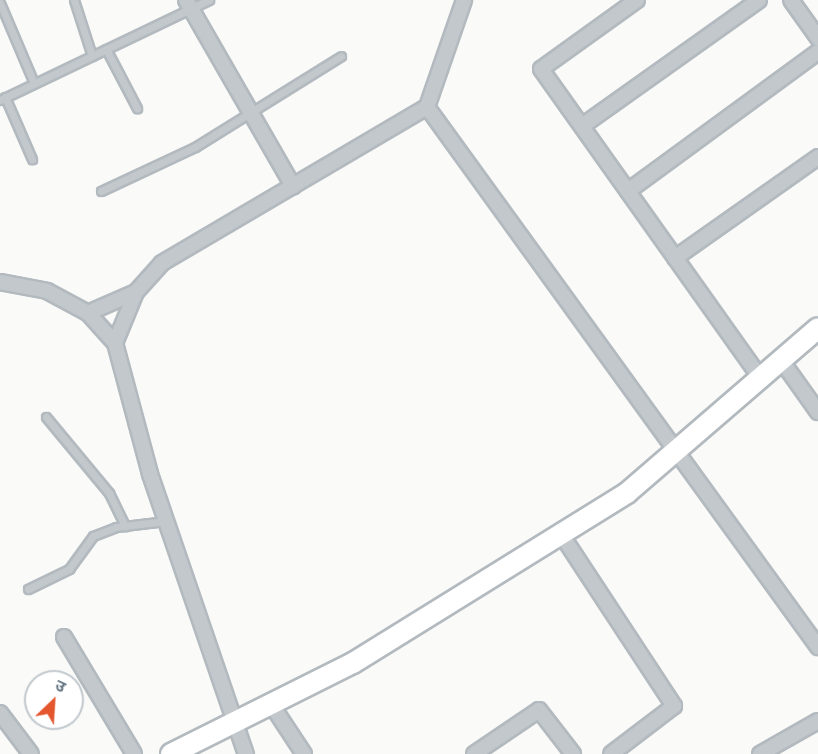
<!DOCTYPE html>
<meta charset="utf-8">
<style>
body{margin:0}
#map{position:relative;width:818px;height:754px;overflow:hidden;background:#fafaf8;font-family:"Exo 2","Noto Sans Devanagari",sans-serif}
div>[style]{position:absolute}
.roads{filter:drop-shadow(2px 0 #b3babf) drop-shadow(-2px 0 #b3babf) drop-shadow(0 2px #b3babf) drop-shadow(0 -2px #b3babf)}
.lane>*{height:7px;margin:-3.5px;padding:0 3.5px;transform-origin:3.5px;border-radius:3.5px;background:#c3c8cc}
.street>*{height:14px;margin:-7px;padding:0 7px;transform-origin:7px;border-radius:7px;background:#c3c8cc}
.secondary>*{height:20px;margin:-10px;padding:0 10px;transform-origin:10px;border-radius:10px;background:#fff}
span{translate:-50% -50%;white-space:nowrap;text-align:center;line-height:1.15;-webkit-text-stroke:6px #fff;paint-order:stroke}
.north{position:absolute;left:24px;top:670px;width:60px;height:60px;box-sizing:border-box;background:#fff;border:2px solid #c1c8cd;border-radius:50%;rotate:25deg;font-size:16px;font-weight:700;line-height:24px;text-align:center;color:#657683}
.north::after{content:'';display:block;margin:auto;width:21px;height:27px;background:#e4572e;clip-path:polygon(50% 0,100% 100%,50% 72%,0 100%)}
</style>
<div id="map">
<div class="roads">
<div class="lane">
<i style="left:74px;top:0;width:59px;rotate:72.2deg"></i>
<i style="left:0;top:3px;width:87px;rotate:67deg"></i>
<i style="left:106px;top:49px;width:67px;rotate:62.3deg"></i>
<i style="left:5px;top:97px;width:68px;rotate:66.5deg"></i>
<i style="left:0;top:100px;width:232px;rotate:-25.6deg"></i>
<i style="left:101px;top:191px;width:104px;rotate:-25.1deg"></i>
<i style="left:195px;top:147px;width:172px;rotate:-31.9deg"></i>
<i style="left:46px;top:417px;width:99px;rotate:50.3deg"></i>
<i style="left:109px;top:493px;width:37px;rotate:64deg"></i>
<i style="left:28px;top:589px;width:46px;rotate:-26deg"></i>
<i style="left:69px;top:569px;width:41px;rotate:-54deg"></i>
<i style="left:93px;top:536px;width:25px;rotate:-21deg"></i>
<i style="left:116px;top:527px;width:50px;rotate:-6.8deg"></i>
</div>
<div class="street">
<i style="left:186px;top:0;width:215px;rotate:60.1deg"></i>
<i style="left:637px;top:0;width:118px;rotate:144.3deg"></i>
<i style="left:541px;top:69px;width:379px;rotate:54.6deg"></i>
<i style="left:791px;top:0;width:47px;rotate:54.6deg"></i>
<i style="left:427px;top:107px;width:667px;rotate:54.09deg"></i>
<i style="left:582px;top:126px;width:217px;rotate:-35.4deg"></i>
<i style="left:628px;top:191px;width:235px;rotate:-36.2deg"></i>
<i style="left:675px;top:258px;width:175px;rotate:-35.2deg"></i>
<i style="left:0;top:282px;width:48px;rotate:10.8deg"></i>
<i style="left:47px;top:291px;width:47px;rotate:28.2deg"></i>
<i style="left:88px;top:313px;width:40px;rotate:48deg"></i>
<i style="left:115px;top:343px;width:136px;rotate:75deg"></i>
<i style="left:150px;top:474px;width:296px;rotate:71.1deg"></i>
<i style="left:88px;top:313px;width:52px;rotate:-23.6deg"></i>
<i style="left:115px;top:343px;width:55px;rotate:-67.6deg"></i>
<i style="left:136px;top:292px;width:39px;rotate:-48deg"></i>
<i style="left:162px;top:263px;width:308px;rotate:-30.5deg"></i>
<i style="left:427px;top:107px;width:113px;rotate:-70.9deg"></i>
<i style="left:781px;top:360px;width:64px;rotate:54.6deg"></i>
<i style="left:561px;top:534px;width:206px;rotate:56.7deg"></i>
<i style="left:674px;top:706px;width:79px;rotate:142.7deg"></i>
<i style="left:64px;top:637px;width:136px;rotate:59.1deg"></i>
<i style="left:271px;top:704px;width:60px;rotate:56.6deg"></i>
<i style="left:0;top:713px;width:51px;rotate:52.9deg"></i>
<i style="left:474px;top:754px;width:78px;rotate:-34.1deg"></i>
<i style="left:539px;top:710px;width:56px;rotate:52.3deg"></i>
<i style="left:760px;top:754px;width:67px;rotate:-29.6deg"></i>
</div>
<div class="secondary">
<i style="left:171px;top:754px;width:203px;rotate:-26.6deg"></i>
<i style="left:353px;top:663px;width:322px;rotate:-31.8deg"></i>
<i style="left:627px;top:493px;width:252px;rotate:-40.8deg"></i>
</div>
</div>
<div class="north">उ</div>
</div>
